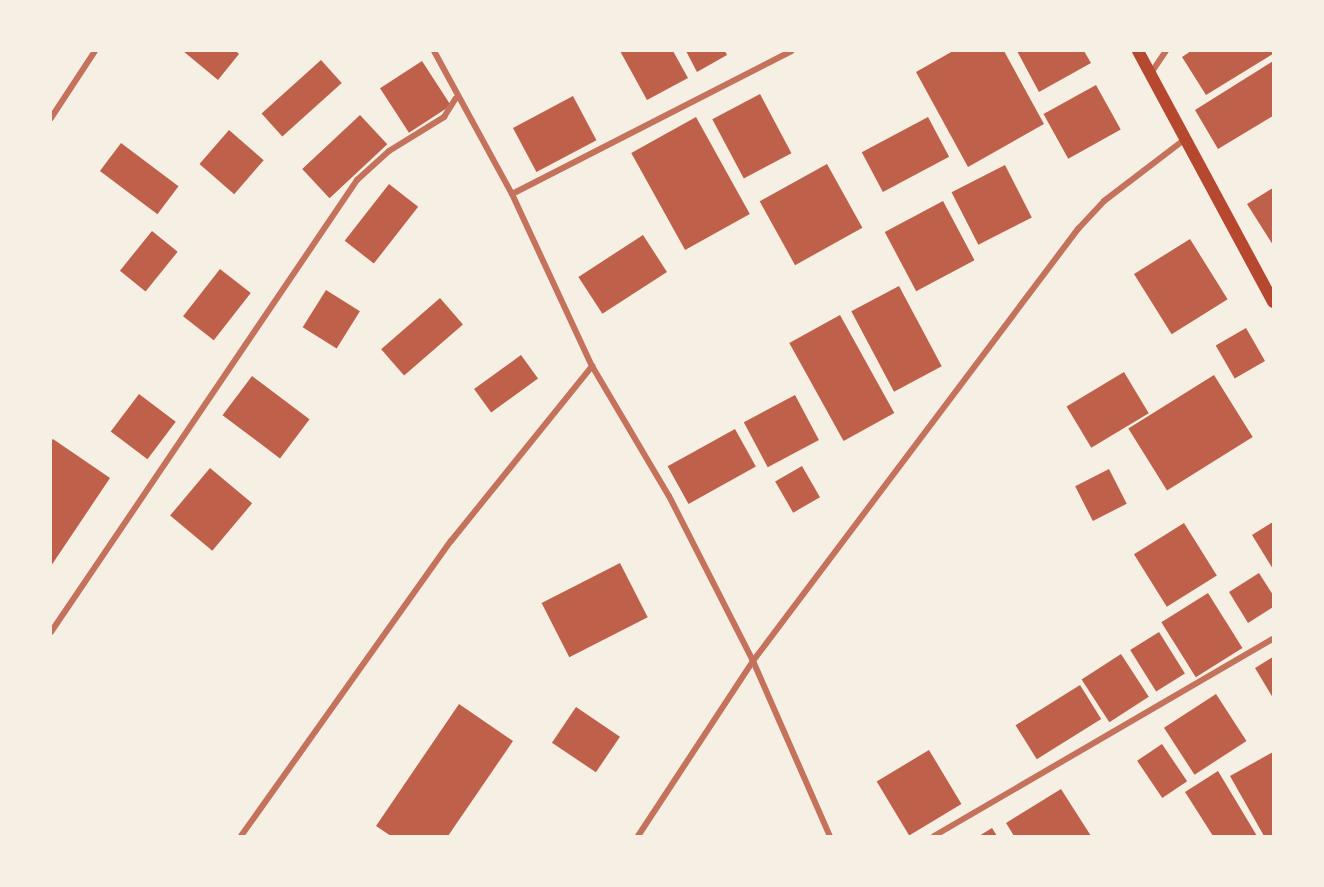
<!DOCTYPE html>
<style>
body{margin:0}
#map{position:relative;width:1324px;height:887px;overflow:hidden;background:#f6efe4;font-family:Montserrat,sans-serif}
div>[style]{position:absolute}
.building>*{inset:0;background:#bf614a;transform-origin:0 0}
.minor>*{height:6px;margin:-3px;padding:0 3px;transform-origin:3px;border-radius:3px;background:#c5725c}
.secondary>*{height:12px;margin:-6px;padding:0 6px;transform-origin:6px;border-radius:6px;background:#b5482f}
span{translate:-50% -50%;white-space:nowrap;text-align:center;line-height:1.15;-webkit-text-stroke:4.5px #f6efe4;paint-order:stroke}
.frame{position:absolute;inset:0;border:52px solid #f6efe4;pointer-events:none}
</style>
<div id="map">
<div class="building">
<i style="clip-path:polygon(183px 51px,236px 51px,239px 54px,218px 80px)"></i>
<i style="clip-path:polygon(620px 51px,673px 51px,688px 78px,647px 100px)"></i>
<i style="clip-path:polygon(686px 51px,725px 51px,727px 55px,697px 72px)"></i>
<i style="clip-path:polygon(953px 51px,1004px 51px,1044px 124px,968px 167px,916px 72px)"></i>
<i style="clip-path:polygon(1017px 51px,1084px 51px,1091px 63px,1039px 92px)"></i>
<i style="clip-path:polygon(1191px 51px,1273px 51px,1273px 54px,1206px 95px,1182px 57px)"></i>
<i style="left:321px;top:60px;width:31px;height:80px;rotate:48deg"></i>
<i style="left:422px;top:61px;width:53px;height:50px;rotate:57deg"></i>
<i style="clip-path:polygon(1273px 61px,1273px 116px,1218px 149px,1195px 110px)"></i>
<i style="left:1096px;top:85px;width:51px;height:60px;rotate:61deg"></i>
<i style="left:760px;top:94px;width:67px;height:54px;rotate:62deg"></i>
<i style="left:573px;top:96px;width:50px;height:68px;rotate:62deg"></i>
<i style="left:360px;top:115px;width:40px;height:79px;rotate:47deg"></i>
<i style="left:696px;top:117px;width:111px;height:74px;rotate:61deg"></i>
<i style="left:928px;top:117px;width:45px;height:75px;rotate:62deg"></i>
<i style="left:229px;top:130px;width:46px;height:45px;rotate:41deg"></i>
<i style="left:121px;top:143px;width:72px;height:35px;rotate:37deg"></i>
<i style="left:827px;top:164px;width:73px;height:77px;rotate:61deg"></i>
<i style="left:1005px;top:165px;width:59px;height:60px;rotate:63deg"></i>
<i style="left:389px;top:184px;width:37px;height:72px;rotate:38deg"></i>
<i style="clip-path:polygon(1273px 188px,1273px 245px,1247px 204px)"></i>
<i style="left:943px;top:201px;width:67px;height:66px;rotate:62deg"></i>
<i style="left:152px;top:231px;width:33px;height:51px;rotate:39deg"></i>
<i style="left:643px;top:235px;width:44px;height:77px;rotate:57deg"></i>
<i style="left:1190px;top:239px;width:71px;height:66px;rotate:58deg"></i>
<i style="left:220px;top:269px;width:39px;height:60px;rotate:38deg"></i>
<i style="left:899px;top:286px;width:91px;height:54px;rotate:62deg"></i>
<i style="left:326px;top:290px;width:40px;height:44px;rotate:32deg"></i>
<i style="left:440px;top:298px;width:35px;height:78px;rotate:49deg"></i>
<i style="left:840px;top:315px;width:112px;height:58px;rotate:61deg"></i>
<i style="left:1246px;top:328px;width:38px;height:35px;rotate:60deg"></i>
<i style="left:521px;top:355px;width:29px;height:58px;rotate:54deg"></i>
<i style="left:1124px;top:372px;width:48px;height:67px;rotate:59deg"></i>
<i style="left:1214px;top:375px;width:73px;height:101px;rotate:58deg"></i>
<i style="left:252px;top:376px;width:72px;height:49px;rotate:37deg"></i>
<i style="left:139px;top:394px;width:46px;height:47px;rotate:37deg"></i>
<i style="left:795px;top:395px;width:51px;height:58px;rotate:62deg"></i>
<i style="left:735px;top:429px;width:43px;height:77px;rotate:61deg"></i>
<i style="clip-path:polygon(53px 439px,110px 478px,51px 566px,51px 441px)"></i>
<i style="left:802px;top:466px;width:36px;height:31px;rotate:60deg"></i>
<i style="left:210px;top:468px;width:55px;height:62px;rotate:40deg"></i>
<i style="left:1109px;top:469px;width:39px;height:38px;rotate:63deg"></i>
<i style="clip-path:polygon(1273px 522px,1273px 569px,1252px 535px)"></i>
<i style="left:1184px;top:523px;width:62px;height:59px;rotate:58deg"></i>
<i style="left:620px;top:563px;width:61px;height:88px;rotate:63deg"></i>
<i style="clip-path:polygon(1259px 573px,1273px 595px,1273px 607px,1248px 623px,1229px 592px)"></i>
<i style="left:1208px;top:593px;width:65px;height:55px;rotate:58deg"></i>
<i style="left:1159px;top:632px;width:49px;height:34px;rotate:58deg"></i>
<i style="left:1121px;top:654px;width:51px;height:47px;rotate:57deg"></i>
<i style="clip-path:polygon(1273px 657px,1273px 698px,1255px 668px)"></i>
<i style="left:1080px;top:685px;width:40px;height:76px;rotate:58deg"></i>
<i style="left:1216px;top:694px;width:56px;height:62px;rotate:57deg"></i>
<i style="clip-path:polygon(459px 704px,513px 741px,448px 836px,391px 836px,376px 826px)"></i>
<i style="left:576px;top:707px;width:53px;height:43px;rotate:34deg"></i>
<i style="left:1162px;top:744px;width:45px;height:30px;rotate:56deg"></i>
<i style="left:929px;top:750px;width:63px;height:61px;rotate:59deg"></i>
<i style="clip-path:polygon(1273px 752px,1273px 836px,1264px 836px,1230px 776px)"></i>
<i style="clip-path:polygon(1218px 771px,1257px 836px,1213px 836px,1185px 792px)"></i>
<i style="clip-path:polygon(1061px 789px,1091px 836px,1014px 836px,1006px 823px)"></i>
<i style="clip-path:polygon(992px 828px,997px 836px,979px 836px)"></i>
</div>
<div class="minor">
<i style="left:434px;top:51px;width:163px;rotate:61.4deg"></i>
<i style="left:512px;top:194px;width:190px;rotate:65.1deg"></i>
<i style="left:592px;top:366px;width:151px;rotate:59.4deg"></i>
<i style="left:669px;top:496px;width:185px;rotate:63deg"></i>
<i style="left:753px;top:661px;width:191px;rotate:66.3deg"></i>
<i style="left:1151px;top:73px;width:27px;rotate:-56deg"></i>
<i style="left:51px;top:118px;width:80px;rotate:-56.7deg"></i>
<i style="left:512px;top:194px;width:314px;rotate:-27.1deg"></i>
<i style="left:51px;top:632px;width:546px;rotate:-55.9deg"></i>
<i style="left:357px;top:180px;width:43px;rotate:-42.2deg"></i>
<i style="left:389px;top:151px;width:65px;rotate:-31.7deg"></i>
<i style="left:444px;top:117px;width:22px;rotate:-58deg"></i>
<i style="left:241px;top:836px;width:362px;rotate:-54.6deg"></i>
<i style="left:451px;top:541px;width:225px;rotate:-51.1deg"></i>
<i style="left:638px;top:836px;width:209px;rotate:-56.7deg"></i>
<i style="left:753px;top:661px;width:541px;rotate:-53.05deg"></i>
<i style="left:1078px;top:229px;width:38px;rotate:-47deg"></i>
<i style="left:1104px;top:201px;width:102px;rotate:-37.4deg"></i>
<i style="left:934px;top:836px;width:392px;rotate:-30.2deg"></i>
</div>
<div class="secondary">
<i style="left:1138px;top:51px;width:285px;rotate:61.7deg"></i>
</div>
<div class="frame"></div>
</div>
